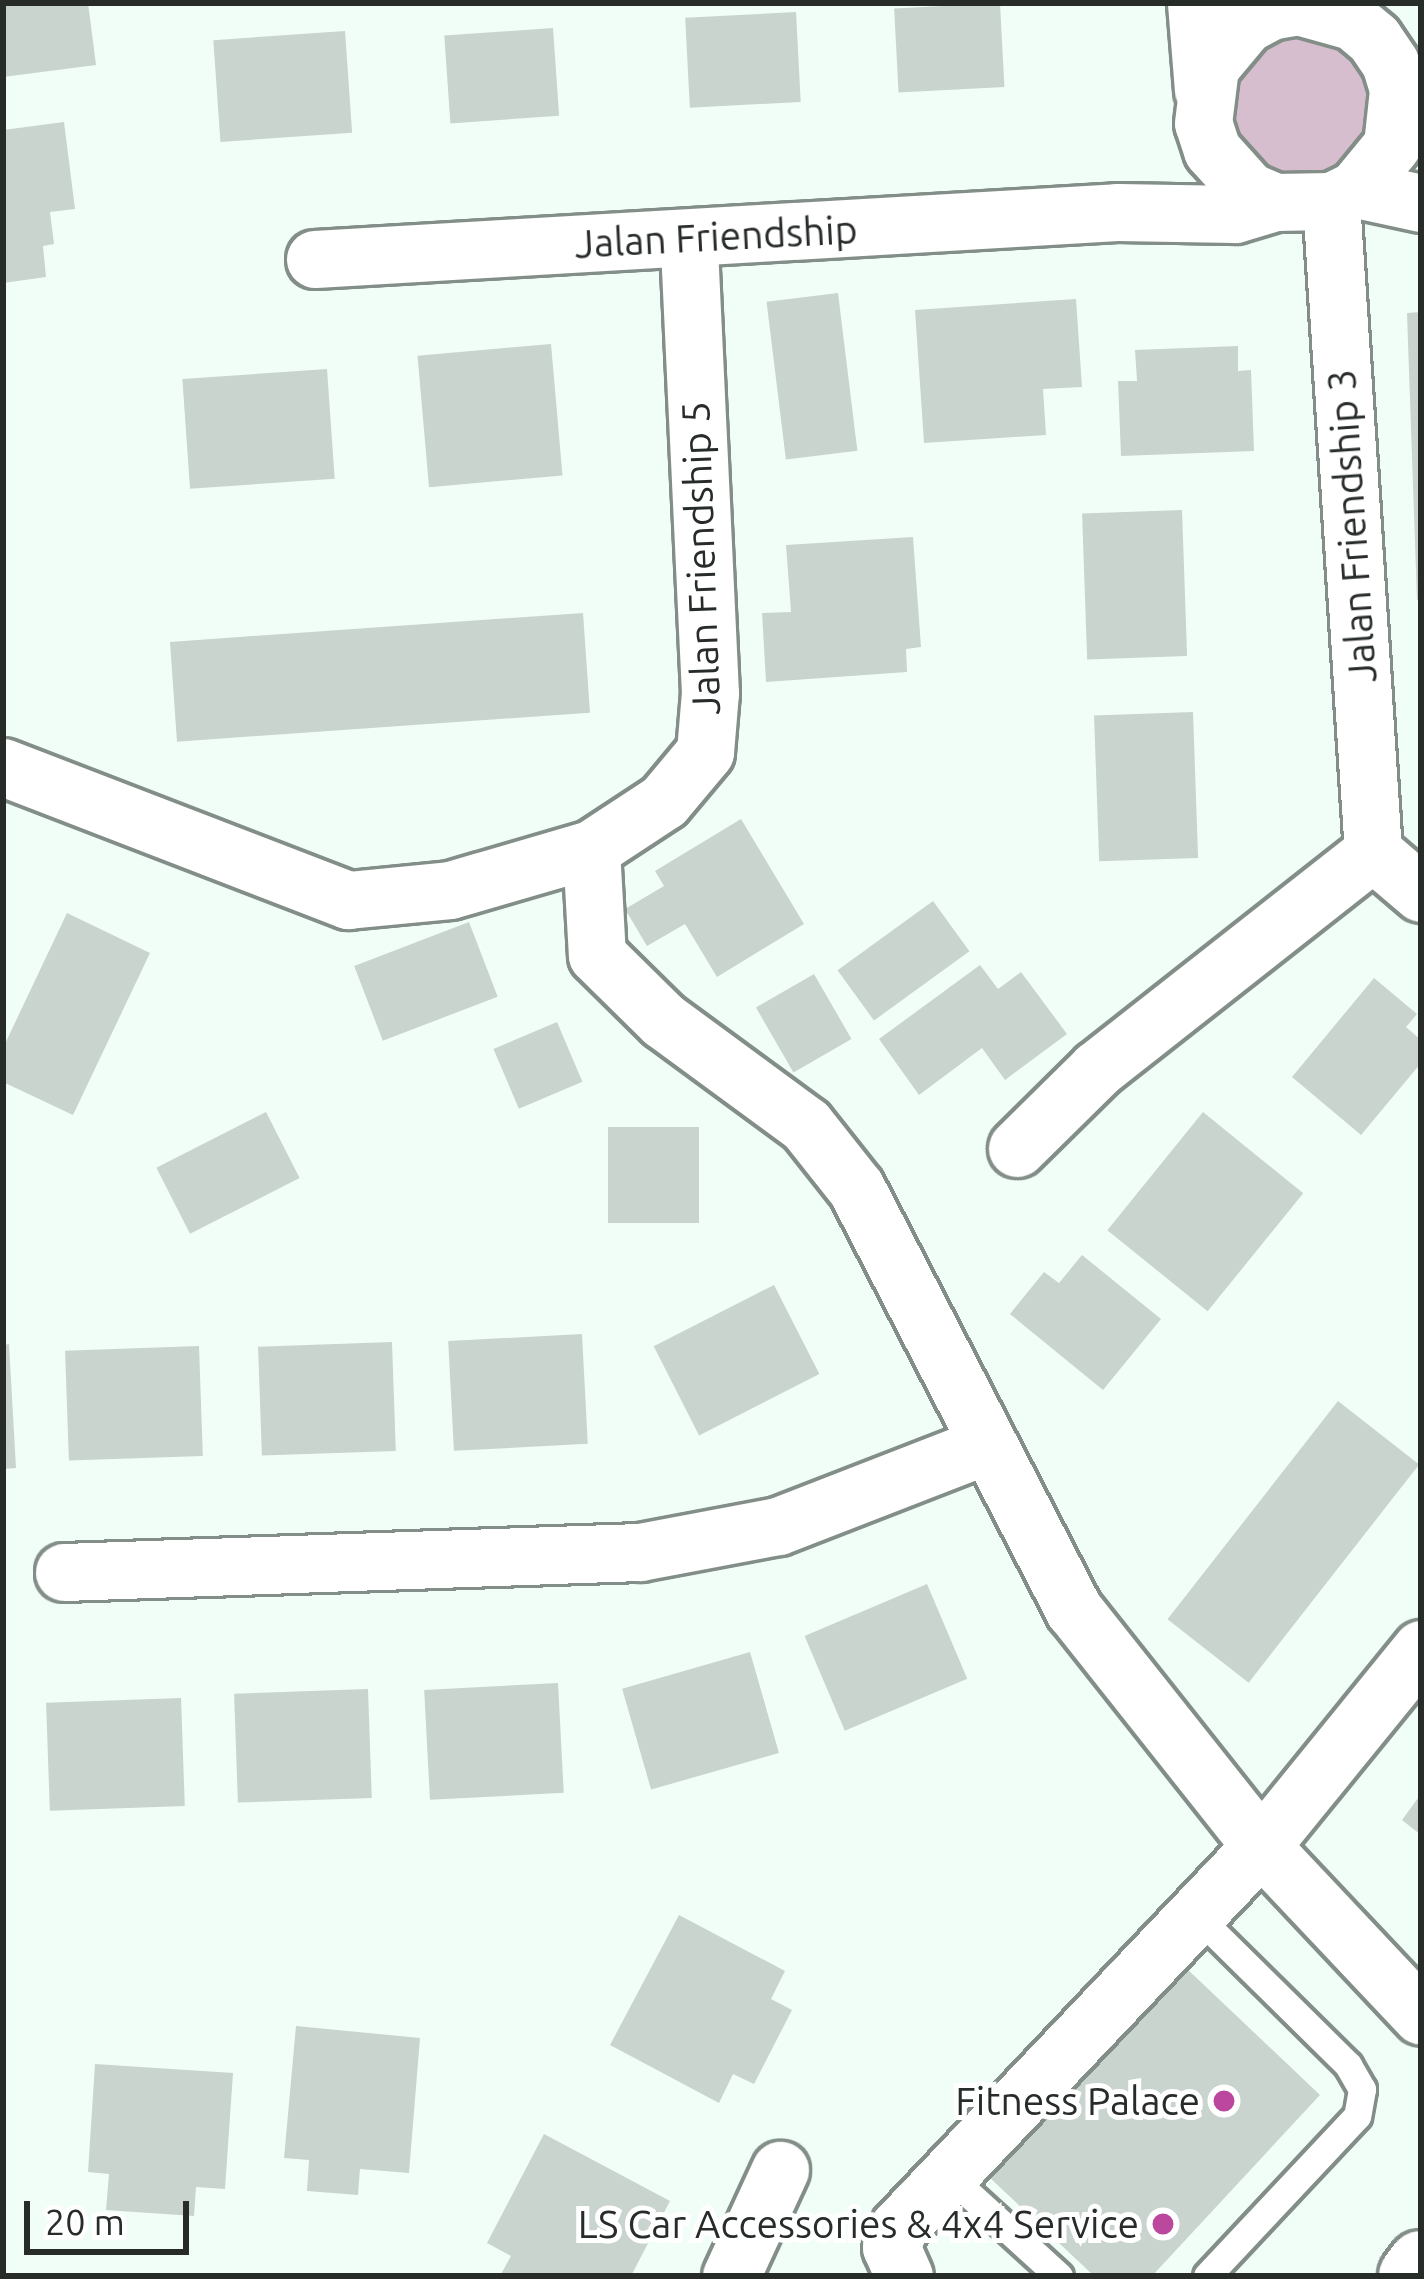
<!DOCTYPE html>
<style>
body{margin:0}
#map{position:relative;width:1424px;height:2279px;overflow:hidden;background:#f1fef7;font-family:Ubuntu,sans-serif}
div>[style]{position:absolute}
.green>*{inset:0;background:#d7bece}
.building>*{inset:0;background:#c8d4cd;transform-origin:0 0}
.roads{filter:drop-shadow(3px 0 #828e87) drop-shadow(-3px 0 #828e87) drop-shadow(0 3px #828e87) drop-shadow(0 -3px #828e87)}
.service>*{height:27px;margin:-13.5px;padding:0 13.5px;transform-origin:13.5px;border-radius:13.5px;background:#fff}
.minor>*{height:57px;margin:-28.5px;padding:0 28.5px;transform-origin:28.5px;border-radius:28.5px;background:#fff}
.trunk>*{height:66px;margin:-33px;padding:0 33px;transform-origin:33px;border-radius:33px;background:#fff}
.dots>*{width:33px;height:33px;translate:-50% -50%;box-sizing:border-box;border:6px solid #fff;border-radius:50%}
span{translate:-50% -50%;white-space:nowrap;text-align:center;line-height:1.15;-webkit-text-stroke:10px #fff;paint-order:stroke}
.street-label{font-size:39px;color:#272c29}
.poi-label{font-size:39px;color:#272c29}
.right{translate:-100% -50%;text-align:right}
.frame{position:absolute;inset:0;border:6px solid #272c29;pointer-events:none}
.scale{position:absolute;left:24px;top:2201px;width:165px;height:54px;box-sizing:border-box;border:6px solid #272c29;border-top:0;padding-left:15px;font-size:36px;line-height:42px;white-space:nowrap;color:#272c29;-webkit-text-stroke:9px #fff;paint-order:stroke}
</style>
<div id="map">
<div class="green">
<i style="clip-path:polygon(1267px 27px,1365px 47px,1384px 130px,1322px 188px,1241px 163px,1220px 89px)"></i>
</div>
<div class="building">
<i style="clip-path:polygon(3px 3px,88px 3px,96px 65px,3px 77px)"></i>
<i style="left:1000px;top:3px;width:84px;height:106px;rotate:87deg"></i>
<i style="left:796px;top:12px;width:90px;height:111px;rotate:87deg"></i>
<i style="left:553px;top:28px;width:88px;height:109px;rotate:86deg"></i>
<i style="left:345px;top:31px;width:102px;height:132px;rotate:86deg"></i>
<i style="clip-path:polygon(64px 122px,75px 209px,50px 212px,54px 244px,43px 246px,46px 277px,3px 283px,3px 130px)"></i>
<i style="left:838px;top:293px;width:159px;height:72px;rotate:83deg"></i>
<i style="clip-path:polygon(1076px 299px,1082px 387px,1043px 389px,1046px 435px,924px 443px,915px 310px)"></i>
<i style="clip-path:polygon(1421px 312px,1421px 600px,1417px 600px,1407px 313px)"></i>
<i style="left:551px;top:344px;width:132px;height:134px;rotate:85deg"></i>
<i style="clip-path:polygon(1238px 346px,1238px 371px,1251px 370px,1254px 451px,1121px 456px,1118px 381px,1137px 381px,1135px 350px)"></i>
<i style="left:327px;top:369px;width:110px;height:145px;rotate:86deg"></i>
<i style="left:1182px;top:510px;width:146px;height:100px;rotate:88deg"></i>
<i style="clip-path:polygon(913px 537px,921px 647px,906px 649px,907px 672px,766px 682px,762px 613px,791px 612px,786px 545px)"></i>
<i style="left:583px;top:613px;width:100px;height:414px;rotate:86deg"></i>
<i style="left:1193px;top:712px;width:146px;height:99px;rotate:88deg"></i>
<i style="clip-path:polygon(741px 819px,804px 924px,717px 977px,685px 924px,647px 946px,625px 909px,664px 886px,655px 871px)"></i>
<i style="left:933px;top:901px;width:62px;height:118px;rotate:54deg"></i>
<i style="clip-path:polygon(67px 913px,150px 953px,73px 1115px,3px 1082px,3px 1048px)"></i>
<i style="left:469px;top:922px;width:80px;height:123px;rotate:69deg"></i>
<i style="clip-path:polygon(980px 965px,998px 989px,1021px 972px,1067px 1034px,1005px 1080px,982px 1048px,919px 1095px,879px 1039px)"></i>
<i style="left:814px;top:974px;width:75px;height:67px;rotate:60deg"></i>
<i style="clip-path:polygon(1374px 978px,1417px 1014px,1406px 1027px,1421px 1040px,1421px 1063px,1361px 1135px,1292px 1077px)"></i>
<i style="left:557px;top:1022px;width:65px;height:69px;rotate:67deg"></i>
<i style="left:266px;top:1112px;width:74px;height:123px;rotate:63deg"></i>
<i style="left:1203px;top:1112px;width:129px;height:152px;rotate:39deg"></i>
<i style="left:608px;top:1127px;width:91px;height:96px"></i>
<i style="clip-path:polygon(1082px 1255px,1161px 1319px,1103px 1390px,1010px 1314px,1044px 1272px,1059px 1283px)"></i>
<i style="left:774px;top:1285px;width:100px;height:135px;rotate:63deg"></i>
<i style="left:582px;top:1334px;width:110px;height:134px;rotate:87deg"></i>
<i style="left:392px;top:1342px;width:109px;height:134px;rotate:88deg"></i>
<i style="clip-path:polygon(9px 1344px,16px 1468px,3px 1469px,3px 1345px)"></i>
<i style="left:199px;top:1346px;width:110px;height:134px;rotate:88deg"></i>
<i style="left:1338px;top:1401px;width:103px;height:277px;rotate:38deg"></i>
<i style="left:927px;top:1584px;width:103px;height:133px;rotate:67deg"></i>
<i style="left:750px;top:1652px;width:105px;height:133px;rotate:74deg"></i>
<i style="left:558px;top:1683px;width:110px;height:134px;rotate:87deg"></i>
<i style="left:368px;top:1689px;width:109px;height:134px;rotate:88deg"></i>
<i style="left:181px;top:1698px;width:108px;height:135px;rotate:88deg"></i>
<i style="clip-path:polygon(1421px 1794px,1421px 1835px,1402px 1820px)"></i>
<i style="clip-path:polygon(679px 1915px,785px 1971px,771px 1999px,792px 2010px,754px 2084px,733px 2074px,719px 2103px,610px 2045px)"></i>
<i style="clip-path:polygon(1185px 1967px,1320px 2095px,1152px 2276px,1094px 2276px,989px 2177px)"></i>
<i style="clip-path:polygon(296px 2026px,420px 2038px,409px 2173px,360px 2169px,358px 2195px,307px 2191px,309px 2160px,284px 2158px)"></i>
<i style="clip-path:polygon(95px 2064px,233px 2073px,225px 2189px,196px 2187px,194px 2216px,106px 2210px,109px 2174px,88px 2172px)"></i>
<i style="clip-path:polygon(544px 2134px,670px 2201px,631px 2276px,500px 2276px,511px 2256px,487px 2243px)"></i>
</div>
<div class="roads">
<div class="service">
<i style="left:1196px;top:1915px;width:214px;rotate:44.6deg"></i>
<i style="left:1348px;top:2065px;width:28px;rotate:60deg"></i>
<i style="left:1362px;top:2089px;width:27px;rotate:100deg"></i>
<i style="left:1357px;top:2116px;width:219px;rotate:133.2deg"></i>
<i style="left:948px;top:2175px;width:150px;rotate:42.3deg"></i>
</div>
<div class="minor">
<i style="left:1196px;top:3px;width:87px;rotate:85.4deg"></i>
<i style="left:1331px;top:3px;width:56px;rotate:39.9deg"></i>
<i style="left:1374px;top:39px;width:29px;rotate:56deg"></i>
<i style="left:1390px;top:63px;width:28px;rotate:73deg"></i>
<i style="left:1398px;top:90px;width:55px;rotate:96.2deg"></i>
<i style="left:1392px;top:145px;width:57px;rotate:129.3deg"></i>
<i style="left:1356px;top:189px;width:28px;rotate:154deg"></i>
<i style="left:1331px;top:201px;width:56px;rotate:179deg"></i>
<i style="left:1275px;top:202px;width:28px;rotate:-157deg"></i>
<i style="left:1249px;top:191px;width:55px;rotate:-132.1deg"></i>
<i style="left:1212px;top:150px;width:28px;rotate:-108deg"></i>
<i style="left:1203px;top:123px;width:56px;rotate:-82.9deg"></i>
<i style="left:1210px;top:67px;width:56px;rotate:-50.1deg"></i>
<i style="left:1246px;top:24px;width:27px;rotate:-28deg"></i>
<i style="left:1270px;top:11px;width:28px;rotate:-10deg"></i>
<i style="left:1298px;top:6px;width:56px;rotate:15.5deg"></i>
<i style="left:1356px;top:189px;width:66px;rotate:12.2deg"></i>
<i style="left:1331px;top:201px;width:652px;rotate:86.31deg"></i>
<i style="left:1373px;top:852px;width:63px;rotate:40.5deg"></i>
<i style="left:315px;top:259px;width:803px;rotate:-3.35deg"></i>
<i style="left:1117px;top:212px;width:118px;rotate:1deg"></i>
<i style="left:1235px;top:214px;width:42px;rotate:-16.7deg"></i>
<i style="left:3px;top:767px;width:370px;rotate:21.1deg"></i>
<i style="left:348px;top:900px;width:102px;rotate:-5.6deg"></i>
<i style="left:450px;top:890px;width:147px;rotate:-16.2deg"></i>
<i style="left:591px;top:849px;width:87px;rotate:-33.3deg"></i>
<i style="left:664px;top:801px;width:64px;rotate:-50.1deg"></i>
<i style="left:705px;top:752px;width:59px;rotate:-85.2deg"></i>
<i style="left:710px;top:693px;width:453px;rotate:-92.7deg"></i>
<i style="left:591px;top:849px;width:106px;rotate:86.8deg"></i>
<i style="left:597px;top:955px;width:93px;rotate:44.6deg"></i>
<i style="left:663px;top:1020px;width:177px;rotate:36.3deg"></i>
<i style="left:806px;top:1125px;width:80px;rotate:51.6deg"></i>
<i style="left:856px;top:1188px;width:475px;rotate:62.7deg"></i>
<i style="left:1074px;top:1610px;width:301px;rotate:51.6deg"></i>
<i style="left:1261px;top:1846px;width:233px;rotate:46.7deg"></i>
<i style="left:1017px;top:1148px;width:112px;rotate:-44.6deg"></i>
<i style="left:1097px;top:1069px;width:351px;rotate:-38.2deg"></i>
<i style="left:64px;top:1572px;width:576px;rotate:-1.99deg"></i>
<i style="left:640px;top:1552px;width:140px;rotate:-10.7deg"></i>
<i style="left:778px;top:1526px;width:224px;rotate:-21.2deg"></i>
<i style="left:731px;top:2276px;width:117px;rotate:-65.2deg"></i>
<i style="left:904px;top:2276px;width:32px;rotate:-114deg"></i>
<i style="left:891px;top:2247px;width:22px;rotate:-68deg"></i>
<i style="left:899px;top:2227px;width:526px;rotate:-46.46deg"></i>
<i style="left:1261px;top:1846px;width:254px;rotate:-50.9deg"></i>
</div>
<div class="trunk">
<i style="left:1412px;top:2276px;width:15px;rotate:-53deg"></i>
</div>
</div>
<div class="dots">
<i style="left:1224px;top:2101px;background:#bc479f"></i>
<i style="left:1163px;top:2224px;background:#bc479f"></i>
</div>
<div class="street-label">
<span style="left:716px;top:237px;rotate:-3deg">Jalan Friendship</span>
<span style="left:1352px;top:526px;rotate:-94deg">Jalan Friendship 3</span>
<span style="left:701px;top:558px;rotate:-92deg">Jalan Friendship 5</span>
</div>
<div class="poi-label">
<span class="right" style="left:1200px;top:2101px">Fitness Palace</span>
<span class="right" style="left:1139px;top:2224px">LS Car Accessories &amp; 4x4 Service</span>
</div>
<div class="frame"></div>
<div class="scale">20 m</div>
</div>
